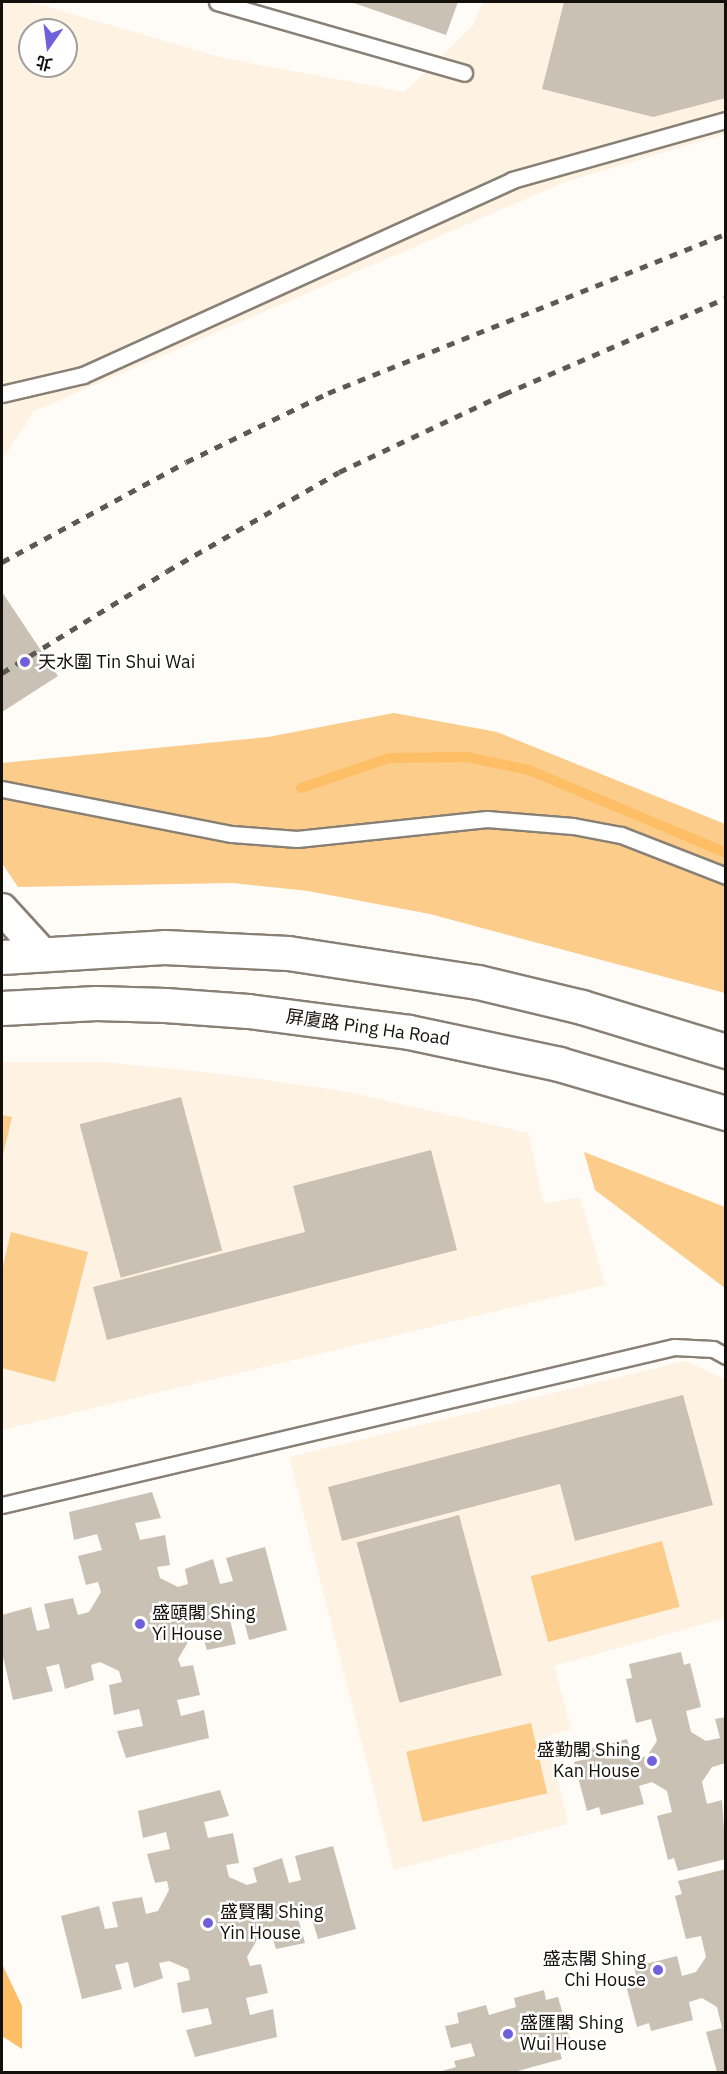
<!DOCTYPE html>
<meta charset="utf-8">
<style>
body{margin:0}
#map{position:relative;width:727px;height:2074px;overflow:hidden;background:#fffbf6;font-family:"IBM Plex Sans","Noto Sans TC",sans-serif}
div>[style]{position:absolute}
.built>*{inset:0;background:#fef2e3}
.green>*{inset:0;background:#fccc8b;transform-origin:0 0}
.water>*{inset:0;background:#fdbe65}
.stream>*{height:10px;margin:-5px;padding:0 5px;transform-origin:5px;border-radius:5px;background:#fdbe65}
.building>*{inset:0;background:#cac1b5;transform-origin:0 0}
.roads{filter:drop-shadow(2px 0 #898075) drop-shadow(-2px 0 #898075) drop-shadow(0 2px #898075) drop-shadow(0 -2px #898075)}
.lane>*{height:15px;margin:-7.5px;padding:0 7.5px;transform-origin:7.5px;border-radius:7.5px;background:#fff}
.street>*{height:30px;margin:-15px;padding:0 15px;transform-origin:15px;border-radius:15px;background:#fff}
.secondary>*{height:33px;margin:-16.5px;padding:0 16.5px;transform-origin:16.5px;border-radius:16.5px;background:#fff}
.rail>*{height:4.5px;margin-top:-2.25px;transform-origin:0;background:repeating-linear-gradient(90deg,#5c5955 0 8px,transparent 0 16px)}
.dots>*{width:16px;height:16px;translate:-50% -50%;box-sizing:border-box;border:3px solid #fff;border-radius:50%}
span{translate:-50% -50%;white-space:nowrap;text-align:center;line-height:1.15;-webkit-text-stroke:5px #fff;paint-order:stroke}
.poi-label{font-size:18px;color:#13100c}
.left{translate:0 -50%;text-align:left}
.right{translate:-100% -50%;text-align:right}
.street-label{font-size:18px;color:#13100c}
.frame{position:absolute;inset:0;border:3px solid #13100c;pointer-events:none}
.north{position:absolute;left:18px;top:18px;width:60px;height:60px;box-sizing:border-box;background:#fff;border:2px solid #a19f9e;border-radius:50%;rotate:194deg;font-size:16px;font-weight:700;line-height:24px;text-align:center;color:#13100c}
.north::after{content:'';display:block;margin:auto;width:21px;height:27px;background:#6e61db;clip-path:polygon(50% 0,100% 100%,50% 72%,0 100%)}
</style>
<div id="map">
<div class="built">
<i style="clip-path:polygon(evenodd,2px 2px,31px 2px,223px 58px,405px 92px,473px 25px,483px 2px,725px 2px,725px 134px,565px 182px,34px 411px,2px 459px,2px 2px,30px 30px,66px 30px,66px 66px,30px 66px,30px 30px)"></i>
<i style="clip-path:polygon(2px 1062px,105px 1062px,231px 1075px,348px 1092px,528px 1133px,544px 1204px,580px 1197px,605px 1285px,2px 1430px)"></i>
<i style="clip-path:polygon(685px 1361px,725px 1379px,725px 1618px,554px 1666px,571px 1729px,548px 1736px,568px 1824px,394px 1870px,289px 1457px)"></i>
</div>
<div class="green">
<i style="clip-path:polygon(394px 713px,497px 732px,725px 824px,725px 993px,430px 914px,308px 891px,232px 883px,18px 887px,2px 863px,2px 763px,268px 737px)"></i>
<i style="clip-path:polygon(2px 1115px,12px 1117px,2px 1159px)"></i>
<i style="clip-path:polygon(584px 1152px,725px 1207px,725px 1288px,595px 1190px)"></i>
<i style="clip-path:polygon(11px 1232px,88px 1252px,55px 1382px,2px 1368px,2px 1270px)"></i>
<i style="left:662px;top:1541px;width:68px;height:136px;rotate:75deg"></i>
<i style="left:531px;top:1723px;width:72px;height:128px;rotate:77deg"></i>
</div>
<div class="water">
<i style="clip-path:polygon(2px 1964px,22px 2006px,22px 2049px,2px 2036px)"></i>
</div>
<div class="stream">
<i style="left:301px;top:788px;width:93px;rotate:-18.8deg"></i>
<i style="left:389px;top:758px;width:77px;rotate:-0.7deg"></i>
<i style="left:466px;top:757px;width:64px;rotate:11.7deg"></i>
<i style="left:529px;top:770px;width:214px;rotate:22.8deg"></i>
</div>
<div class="building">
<i style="clip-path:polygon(351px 2px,458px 2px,446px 35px)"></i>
<i style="clip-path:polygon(564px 2px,726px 2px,726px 98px,653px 117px,542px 89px)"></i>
<i style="clip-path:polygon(2px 592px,58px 676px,2px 712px)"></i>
<i style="left:181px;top:1097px;width:159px;height:105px;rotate:75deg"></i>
<i style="clip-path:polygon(431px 1150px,457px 1250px,107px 1340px,93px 1287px,305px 1232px,293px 1186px)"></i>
<i style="clip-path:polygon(683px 1395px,713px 1505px,575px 1541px,560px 1484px,342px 1541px,328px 1487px)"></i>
<i style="clip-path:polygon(152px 1492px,161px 1518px,135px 1523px,140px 1540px,165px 1535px,170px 1565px,157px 1567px,160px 1578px,178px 1587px,188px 1584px,185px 1569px,213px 1559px,220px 1584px,233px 1581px,226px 1558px,265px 1547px,287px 1630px,249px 1640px,243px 1617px,230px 1620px,236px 1644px,207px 1650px,202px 1634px,191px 1637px,178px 1659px,181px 1667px,193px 1665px,200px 1695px,177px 1700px,181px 1716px,204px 1710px,209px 1738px,126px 1758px,117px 1731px,143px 1726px,139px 1709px,114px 1715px,109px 1685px,122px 1682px,119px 1671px,100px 1662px,91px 1665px,94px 1680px,65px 1689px,59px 1664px,46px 1667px,53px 1691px,13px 1700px,2px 1652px,2px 1615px,31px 1607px,37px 1631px,50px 1628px,44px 1604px,73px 1598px,78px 1615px,89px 1612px,101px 1592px,98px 1582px,86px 1585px,78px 1556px,102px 1550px,97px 1534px,74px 1540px,69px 1512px)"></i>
<i style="left:459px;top:1515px;width:166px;height:106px;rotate:75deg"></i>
<i style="clip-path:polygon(681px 1652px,684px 1665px,690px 1663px,701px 1707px,686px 1711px,691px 1732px,706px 1741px,720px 1738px,715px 1719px,726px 1717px,726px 1763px,712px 1767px,702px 1782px,707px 1804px,722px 1800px,726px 1859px,678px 1871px,674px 1858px,668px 1860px,657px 1816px,672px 1812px,667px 1791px,652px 1782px,639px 1786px,644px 1804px,601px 1815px,599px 1807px,587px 1811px,574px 1762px,586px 1759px,584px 1751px,627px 1739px,633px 1760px,647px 1756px,657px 1741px,651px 1719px,636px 1723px,626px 1679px,632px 1678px,629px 1664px)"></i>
<i style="clip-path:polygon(220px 1790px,229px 1816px,204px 1822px,208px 1838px,233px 1833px,239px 1863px,226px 1865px,229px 1877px,247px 1885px,257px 1882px,253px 1868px,282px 1858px,289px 1883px,301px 1880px,295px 1856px,333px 1846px,356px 1929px,318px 1939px,311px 1916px,298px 1918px,305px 1943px,276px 1949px,271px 1932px,260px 1935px,247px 1957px,250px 1966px,261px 1964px,268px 1993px,246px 1998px,250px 2015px,273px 2009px,277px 2037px,195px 2057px,186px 2030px,212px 2024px,208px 2008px,182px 2013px,177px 1983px,190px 1980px,188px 1969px,169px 1961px,159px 1963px,163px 1978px,134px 1988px,128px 1962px,115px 1965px,122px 1989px,82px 1999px,61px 1916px,99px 1906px,105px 1929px,118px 1927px,112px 1902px,142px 1897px,146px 1914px,158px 1911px,169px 1890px,167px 1881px,155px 1883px,147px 1854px,170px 1849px,166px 1832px,143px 1838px,138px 1811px)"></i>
<i style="clip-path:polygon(726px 1869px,726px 2072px,717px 2072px,706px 2032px,722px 2028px,717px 2007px,702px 1998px,689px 2002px,693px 2020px,651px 2031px,649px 2023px,637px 2027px,624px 1978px,636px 1975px,634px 1967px,677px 1956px,682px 1976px,696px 1972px,706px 1957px,701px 1936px,686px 1939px,675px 1896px,682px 1894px,678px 1881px)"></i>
<i style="clip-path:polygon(544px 1990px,546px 2000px,558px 1997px,572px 2046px,559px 2049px,562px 2059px,514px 2072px,438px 2072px,456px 2067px,454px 2061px,475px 2056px,471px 2043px,451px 2048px,445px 2026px,459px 2023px,457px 2013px,486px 2005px,489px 2015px,516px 2007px,514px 1998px)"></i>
</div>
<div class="roads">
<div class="lane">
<i style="left:217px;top:2px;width:257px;rotate:16deg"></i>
<i style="left:2px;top:394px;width:83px;rotate:-13.2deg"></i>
<i style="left:83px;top:375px;width:471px;rotate:-24.4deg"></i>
<i style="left:512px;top:180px;width:222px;rotate:-15.7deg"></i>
<i style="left:2px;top:789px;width:234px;rotate:11.1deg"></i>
<i style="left:232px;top:834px;width:65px;rotate:4.4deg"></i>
<i style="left:297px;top:839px;width:191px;rotate:-6deg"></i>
<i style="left:487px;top:819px;width:86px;rotate:4.7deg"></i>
<i style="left:573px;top:826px;width:49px;rotate:10.6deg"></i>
<i style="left:621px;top:835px;width:113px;rotate:21.3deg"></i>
<i style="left:2px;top:1505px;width:690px;rotate:-13.23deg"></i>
<i style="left:674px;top:1347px;width:39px;rotate:3deg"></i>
<i style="left:713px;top:1349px;width:15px;rotate:28deg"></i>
</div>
<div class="street">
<i style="left:2px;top:909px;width:59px;rotate:47.7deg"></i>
</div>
<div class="secondary">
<i style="left:2px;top:957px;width:162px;rotate:-3.5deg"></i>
<i style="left:164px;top:947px;width:124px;rotate:2.8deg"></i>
<i style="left:288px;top:953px;width:192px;rotate:8.7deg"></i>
<i style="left:478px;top:982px;width:107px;rotate:13.5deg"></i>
<i style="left:582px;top:1007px;width:151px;rotate:17deg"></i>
<i style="left:2px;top:1008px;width:94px;rotate:-3deg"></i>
<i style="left:96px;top:1003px;width:69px;rotate:1.7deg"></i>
<i style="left:165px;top:1005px;width:83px;rotate:4.1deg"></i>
<i style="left:248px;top:1011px;width:162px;rotate:7.4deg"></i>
<i style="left:409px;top:1032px;width:153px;rotate:12deg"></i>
<i style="left:559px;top:1064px;width:174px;rotate:16.4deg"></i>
</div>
</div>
<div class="rail">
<i style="left:2px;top:562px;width:209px;rotate:-28.5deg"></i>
<i style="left:186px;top:462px;width:158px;rotate:-25.9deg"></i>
<i style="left:328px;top:393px;width:429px;rotate:-21.8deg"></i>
<i style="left:2px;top:673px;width:194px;rotate:-31.7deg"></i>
<i style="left:167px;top:571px;width:198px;rotate:-29.9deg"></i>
<i style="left:339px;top:472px;width:183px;rotate:-25.3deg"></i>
<i style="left:504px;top:394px;width:242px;rotate:-23.4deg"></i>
</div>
<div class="dots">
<i style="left:25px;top:662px;background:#6e61db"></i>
<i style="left:140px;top:1624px;background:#6e61db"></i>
<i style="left:652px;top:1761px;background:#6e61db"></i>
<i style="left:208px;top:1923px;background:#6e61db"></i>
<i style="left:658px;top:1970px;background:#6e61db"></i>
<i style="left:508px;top:2034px;background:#6e61db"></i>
</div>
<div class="poi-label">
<span class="left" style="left:38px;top:662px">天水圍 Tin Shui Wai</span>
<span class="left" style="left:152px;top:1624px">盛頤閣 Shing<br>Yi House</span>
<span class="right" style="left:640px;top:1761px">盛勤閣 Shing<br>Kan House</span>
<span class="left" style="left:220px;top:1923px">盛賢閣 Shing<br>Yin House</span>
<span class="right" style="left:646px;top:1970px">盛志閣 Shing<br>Chi House</span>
<span class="left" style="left:520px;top:2034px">盛匯閣 Shing<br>Wui House</span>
</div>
<div class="street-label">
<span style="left:368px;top:1028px;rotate:8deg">屏廈路 Ping Ha Road</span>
</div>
<div class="frame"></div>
<div class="north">北</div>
</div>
